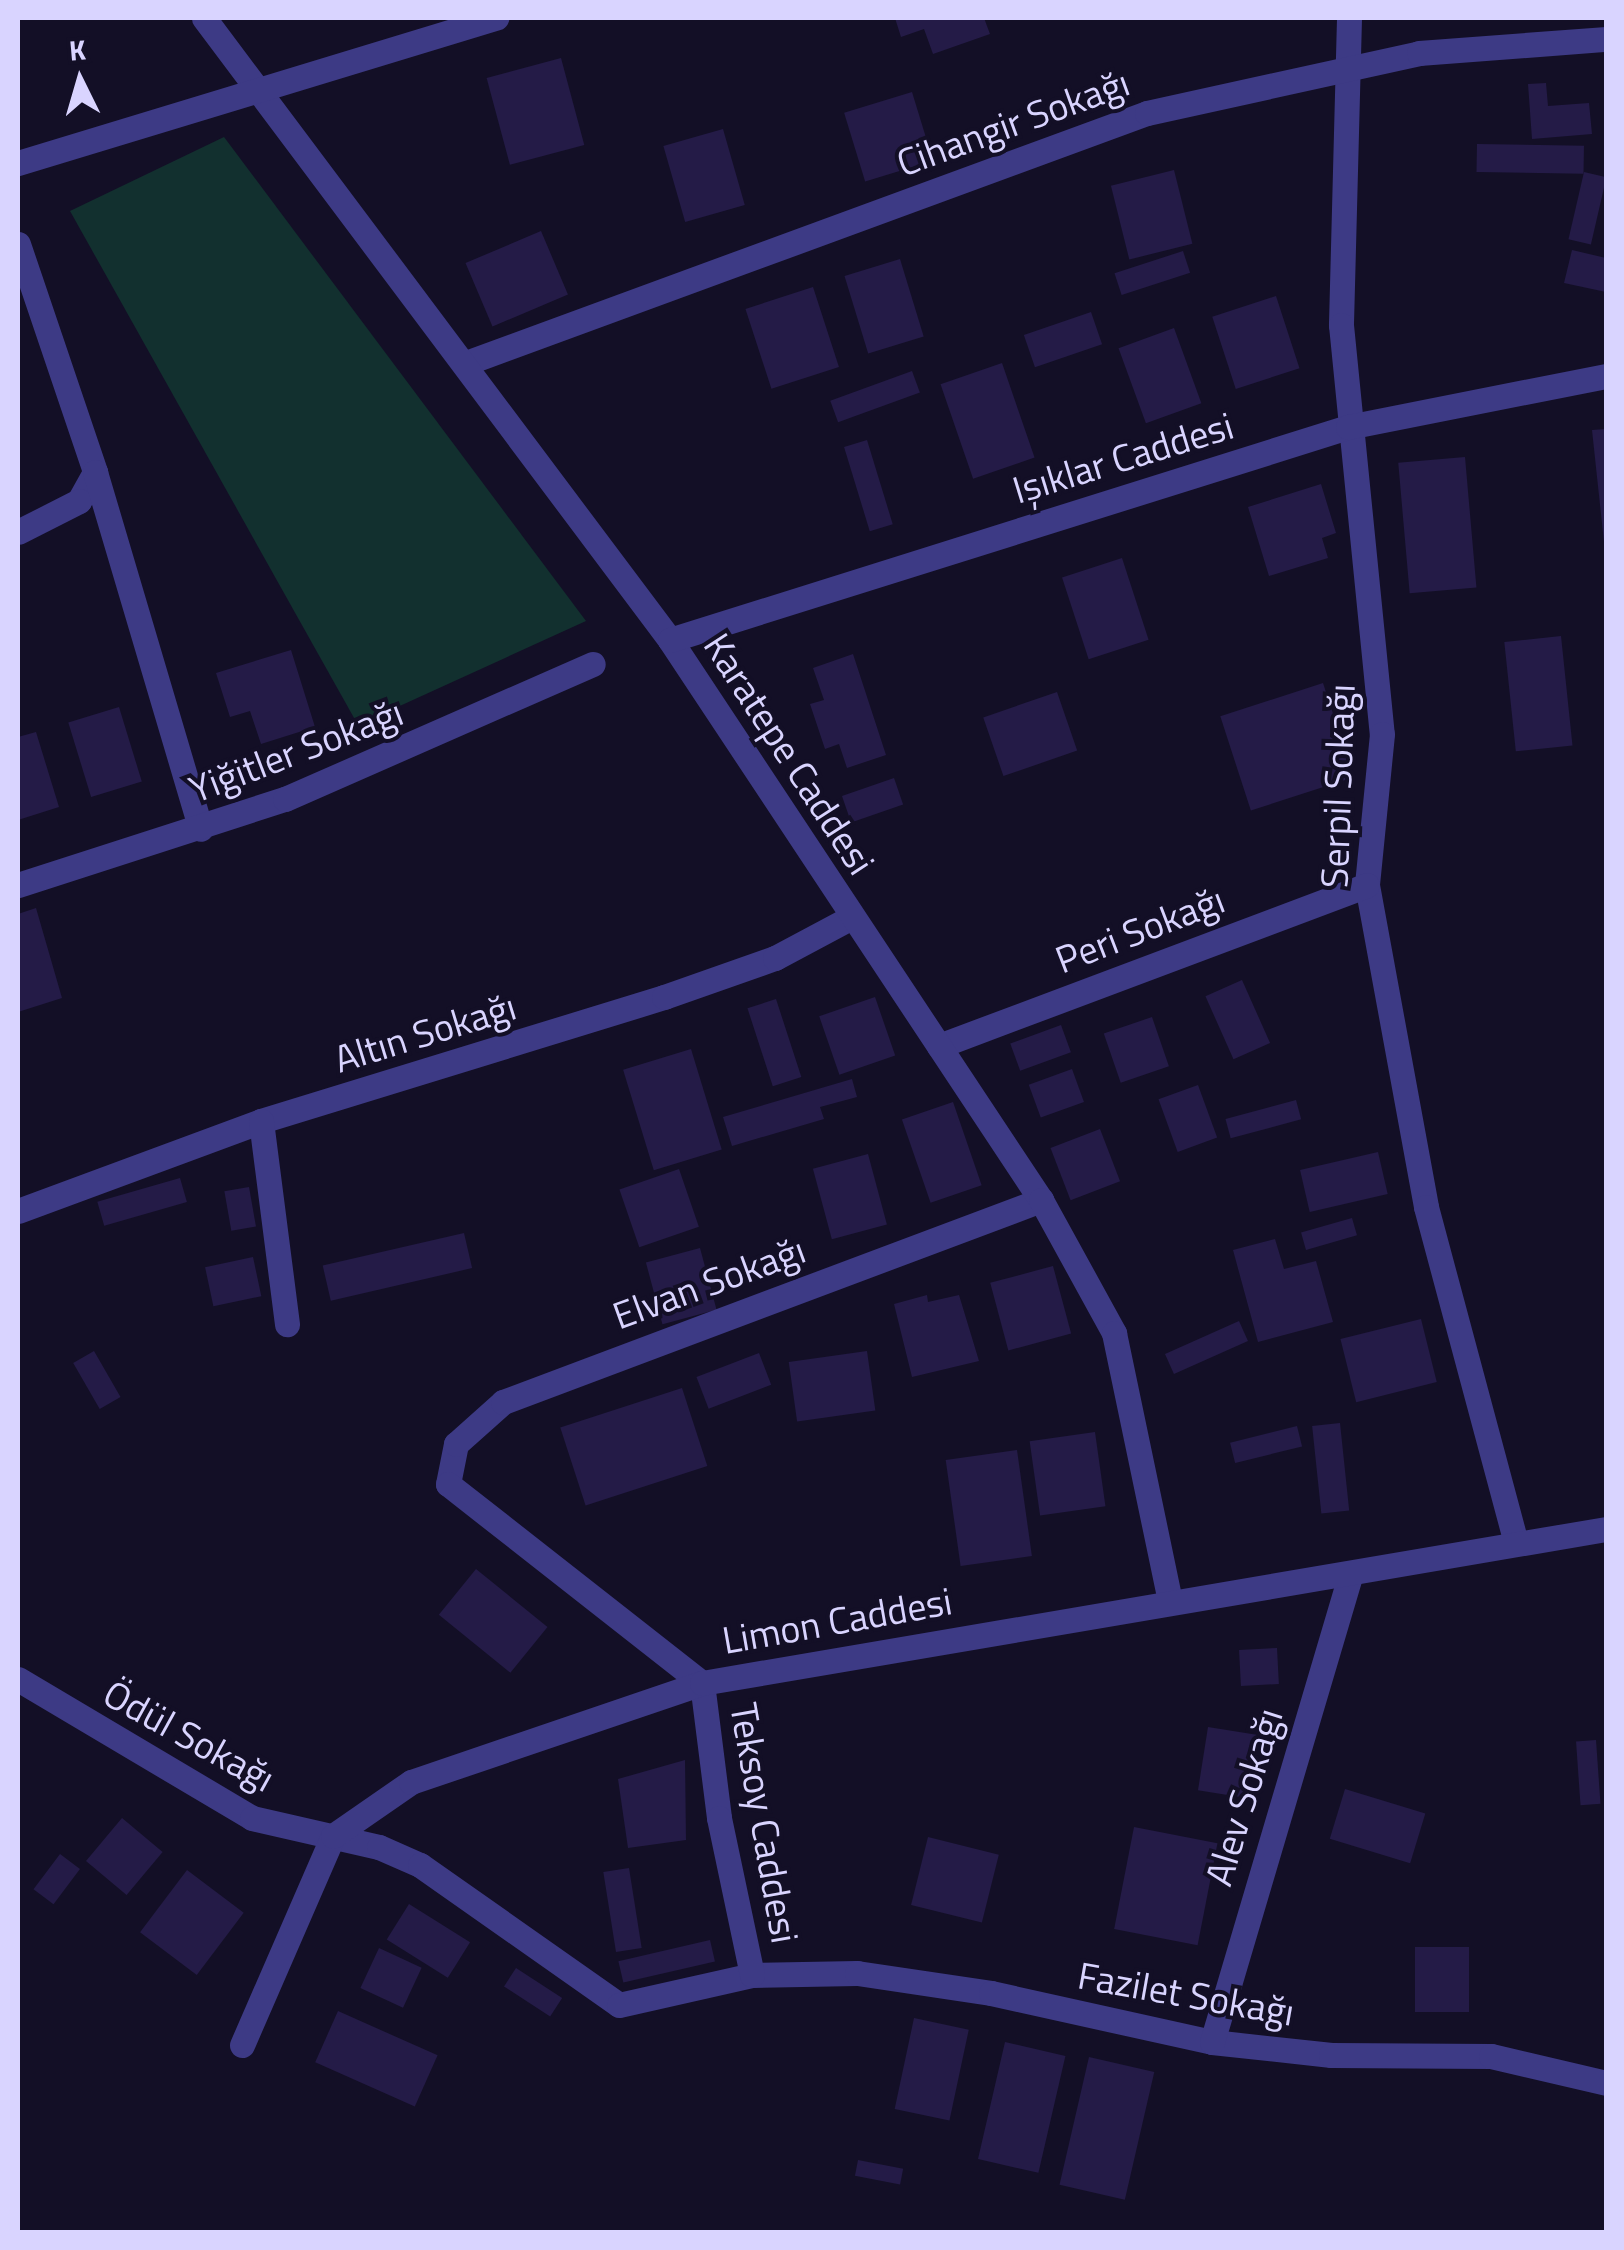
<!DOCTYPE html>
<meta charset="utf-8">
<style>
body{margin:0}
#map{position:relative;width:1624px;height:2250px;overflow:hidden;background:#130f26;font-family:"Titillium Web",sans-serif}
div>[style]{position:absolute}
.green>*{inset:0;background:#12302f}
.building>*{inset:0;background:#241b47;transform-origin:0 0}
.minor>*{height:25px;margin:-12.5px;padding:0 12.5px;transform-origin:12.5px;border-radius:12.5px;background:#3d3a85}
.tertiary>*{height:25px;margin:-12.5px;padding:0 12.5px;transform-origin:12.5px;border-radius:12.5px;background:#3d3a85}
span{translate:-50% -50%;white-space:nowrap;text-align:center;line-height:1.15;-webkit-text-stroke:8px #130f26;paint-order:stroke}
.street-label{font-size:38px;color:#d9d4ff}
.frame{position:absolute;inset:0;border:20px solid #d9d4ff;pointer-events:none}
.north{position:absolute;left:30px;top:30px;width:100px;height:100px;-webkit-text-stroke:8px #130f26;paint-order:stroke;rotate:355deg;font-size:28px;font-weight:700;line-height:40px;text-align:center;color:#d9d4ff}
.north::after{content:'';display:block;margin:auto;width:35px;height:45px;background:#d9d4ff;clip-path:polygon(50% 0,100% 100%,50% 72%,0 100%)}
</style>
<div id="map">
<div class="green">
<i style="clip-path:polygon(224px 137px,586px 621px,358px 725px,70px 211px)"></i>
</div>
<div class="building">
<i style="clip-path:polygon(895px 18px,984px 18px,990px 34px,933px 54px,924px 29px,901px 37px)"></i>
<i style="left:561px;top:58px;width:90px;height:77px;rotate:75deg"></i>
<i style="clip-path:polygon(1546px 83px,1548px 106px,1589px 103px,1592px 134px,1532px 139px,1528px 84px)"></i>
<i style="left:912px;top:92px;width:72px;height:71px;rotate:73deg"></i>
<i style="left:723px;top:129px;width:79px;height:62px;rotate:74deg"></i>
<i style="left:1477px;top:144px;width:107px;height:28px;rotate:1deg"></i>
<i style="left:1174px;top:170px;width:76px;height:65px;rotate:76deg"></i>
<i style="left:1584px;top:172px;width:23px;height:69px;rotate:13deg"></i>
<i style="left:541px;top:231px;width:69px;height:82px;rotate:67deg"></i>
<i style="clip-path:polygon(1572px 250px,1606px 258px,1606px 292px,1564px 283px)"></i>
<i style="left:1183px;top:251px;width:23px;height:72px;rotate:72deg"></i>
<i style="left:900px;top:259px;width:81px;height:58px;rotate:73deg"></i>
<i style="left:813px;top:287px;width:84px;height:71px;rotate:72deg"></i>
<i style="left:1276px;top:296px;width:76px;height:67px;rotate:72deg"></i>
<i style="left:1091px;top:312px;width:34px;height:71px;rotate:71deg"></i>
<i style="left:1174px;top:328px;width:80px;height:59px;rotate:70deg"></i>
<i style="left:1002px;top:363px;width:100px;height:65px;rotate:71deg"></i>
<i style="left:912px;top:371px;width:23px;height:87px;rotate:70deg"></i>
<i style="clip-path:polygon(1606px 429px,1606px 542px,1604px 542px,1592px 430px)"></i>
<i style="left:867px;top:440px;width:88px;height:24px;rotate:73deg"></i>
<i style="left:1465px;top:457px;width:131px;height:67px;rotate:85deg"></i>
<i style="clip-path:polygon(1321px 484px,1336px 533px,1322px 538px,1328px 558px,1269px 576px,1248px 507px)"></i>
<i style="left:1122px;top:558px;width:86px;height:63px;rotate:72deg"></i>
<i style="left:1561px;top:636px;width:110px;height:57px;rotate:84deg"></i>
<i style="clip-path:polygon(291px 650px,315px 727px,261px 744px,250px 711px,230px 717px,216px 673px)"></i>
<i style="clip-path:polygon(853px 654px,886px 755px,847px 768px,839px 744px,825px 749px,810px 704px,824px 700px,813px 668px)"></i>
<i style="left:1323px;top:683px;width:99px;height:108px;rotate:72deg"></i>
<i style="left:1057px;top:692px;width:62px;height:78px;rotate:71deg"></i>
<i style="left:119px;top:707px;width:78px;height:53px;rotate:73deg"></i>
<i style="clip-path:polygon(36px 732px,59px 807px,18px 820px,18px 737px)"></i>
<i style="left:894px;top:778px;width:28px;height:55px;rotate:71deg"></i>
<i style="clip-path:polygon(36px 908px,62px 998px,18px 1012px,18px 914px)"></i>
<i style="left:1242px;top:980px;width:69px;height:40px;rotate:66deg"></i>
<i style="left:875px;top:997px;width:62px;height:59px;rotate:71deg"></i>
<i style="left:776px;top:999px;width:82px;height:30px;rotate:72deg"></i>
<i style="left:1152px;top:1017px;width:52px;height:51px;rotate:71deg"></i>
<i style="left:1061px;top:1025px;width:29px;height:54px;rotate:70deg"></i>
<i style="left:691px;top:1049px;width:105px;height:71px;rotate:73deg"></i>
<i style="left:1072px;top:1069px;width:35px;height:46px;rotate:70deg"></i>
<i style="clip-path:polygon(852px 1079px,857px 1097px,820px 1107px,824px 1119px,732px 1146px,723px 1117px)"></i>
<i style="left:1198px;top:1085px;width:56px;height:42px;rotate:70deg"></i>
<i style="left:1296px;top:1100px;width:20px;height:73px;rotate:75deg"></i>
<i style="left:953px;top:1102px;width:88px;height:54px;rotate:71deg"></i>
<i style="left:1100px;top:1129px;width:56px;height:53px;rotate:69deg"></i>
<i style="left:1378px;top:1152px;width:43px;height:80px;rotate:77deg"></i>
<i style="left:868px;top:1154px;width:73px;height:57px;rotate:75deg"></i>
<i style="left:679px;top:1169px;width:61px;height:63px;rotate:71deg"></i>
<i style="left:180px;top:1178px;width:25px;height:86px;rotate:74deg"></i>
<i style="left:249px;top:1187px;width:40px;height:25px;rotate:80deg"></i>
<i style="left:1352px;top:1218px;width:18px;height:53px;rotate:74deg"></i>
<i style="left:464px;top:1233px;width:36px;height:145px;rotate:77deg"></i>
<i style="clip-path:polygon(1275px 1239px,1284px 1269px,1316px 1261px,1333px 1322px,1258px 1342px,1233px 1250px)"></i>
<i style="left:700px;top:1248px;width:64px;height:56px;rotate:75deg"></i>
<i style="left:253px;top:1257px;width:40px;height:49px;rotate:78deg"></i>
<i style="left:1053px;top:1266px;width:70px;height:65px;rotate:75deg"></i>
<i style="clip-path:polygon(927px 1295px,928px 1302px,959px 1295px,979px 1361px,912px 1377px,894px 1304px)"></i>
<i style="left:1421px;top:1319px;width:65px;height:83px;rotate:76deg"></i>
<i style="left:1239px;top:1321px;width:22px;height:81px;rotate:66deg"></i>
<i style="left:94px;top:1351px;width:53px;height:24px;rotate:60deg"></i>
<i style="left:867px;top:1351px;width:60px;height:79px;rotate:82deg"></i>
<i style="left:759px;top:1353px;width:34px;height:67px;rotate:69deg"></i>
<i style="left:682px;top:1388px;width:82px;height:128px;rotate:72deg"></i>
<i style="left:1340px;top:1423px;width:88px;height:28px;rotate:84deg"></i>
<i style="left:1297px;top:1426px;width:21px;height:69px;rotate:76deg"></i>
<i style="left:1095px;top:1432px;width:75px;height:66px;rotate:82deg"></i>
<i style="left:1017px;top:1450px;width:107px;height:72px;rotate:82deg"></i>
<i style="left:476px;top:1569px;width:92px;height:59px;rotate:39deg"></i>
<i style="left:1277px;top:1648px;width:36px;height:38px;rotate:87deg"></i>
<i style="left:1208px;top:1727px;width:49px;height:64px;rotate:9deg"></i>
<i style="left:1596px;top:1740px;width:64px;height:20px;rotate:86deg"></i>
<i style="clip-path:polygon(685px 1760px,686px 1840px,628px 1848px,618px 1779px)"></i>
<i style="left:1345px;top:1789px;width:84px;height:52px;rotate:17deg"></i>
<i style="left:122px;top:1818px;width:53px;height:56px;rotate:40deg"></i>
<i style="left:1134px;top:1827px;width:85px;height:104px;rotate:11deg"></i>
<i style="left:928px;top:1837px;width:73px;height:70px;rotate:14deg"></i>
<i style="left:60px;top:1854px;width:25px;height:44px;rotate:37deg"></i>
<i style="left:629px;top:1868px;width:81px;height:26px;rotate:81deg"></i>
<i style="left:187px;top:1870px;width:71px;height:78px;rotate:37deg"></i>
<i style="left:409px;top:1904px;width:72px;height:42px;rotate:32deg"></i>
<i style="left:710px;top:1940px;width:22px;height:94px;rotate:77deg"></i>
<i style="left:1415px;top:1947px;width:54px;height:65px"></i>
<i style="left:379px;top:1948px;width:47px;height:44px;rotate:25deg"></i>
<i style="left:516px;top:1968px;width:55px;height:22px;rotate:33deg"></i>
<i style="left:338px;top:2011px;width:109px;height:56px;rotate:24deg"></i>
<i style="left:914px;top:2018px;width:56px;height:93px;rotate:12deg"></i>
<i style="left:1005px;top:2042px;width:62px;height:120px;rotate:13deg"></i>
<i style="left:1089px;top:2057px;width:67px;height:131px;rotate:13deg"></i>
<i style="left:858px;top:2160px;width:46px;height:16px;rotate:11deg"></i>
</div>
<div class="minor">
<i style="left:1349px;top:18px;width:307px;rotate:91.5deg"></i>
<i style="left:1341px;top:325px;width:411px;rotate:84.3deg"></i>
<i style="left:1382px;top:734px;width:152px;rotate:95.7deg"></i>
<i style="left:1367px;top:885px;width:327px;rotate:79.6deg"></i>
<i style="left:1426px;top:1207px;width:348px;rotate:75deg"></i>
<i style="left:18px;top:244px;width:241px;rotate:71.3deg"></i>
<i style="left:95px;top:472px;width:33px;rotate:119deg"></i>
<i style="left:79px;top:501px;width:68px;rotate:153.1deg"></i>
<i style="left:466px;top:363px;width:725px;rotate:-20.16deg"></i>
<i style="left:1147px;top:113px;width:279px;rotate:-12.4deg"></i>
<i style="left:1419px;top:53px;width:188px;rotate:-4.3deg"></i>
<i style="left:95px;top:472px;width:372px;rotate:73.5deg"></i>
<i style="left:18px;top:885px;width:281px;rotate:-17.9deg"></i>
<i style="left:285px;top:799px;width:336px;rotate:-23.7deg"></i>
<i style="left:939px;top:1046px;width:457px;rotate:-20.6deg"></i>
<i style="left:18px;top:1211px;width:259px;rotate:-20.3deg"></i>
<i style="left:261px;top:1121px;width:422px;rotate:-17.1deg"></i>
<i style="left:664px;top:997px;width:118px;rotate:-19.4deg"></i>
<i style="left:775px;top:958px;width:85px;rotate:-28.1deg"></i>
<i style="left:448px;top:1484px;width:41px;rotate:-78.7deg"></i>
<i style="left:456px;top:1444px;width:63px;rotate:-41.8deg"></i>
<i style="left:503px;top:1402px;width:575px;rotate:-20.58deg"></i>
<i style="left:18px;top:1679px;width:272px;rotate:30.7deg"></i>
<i style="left:252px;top:1818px;width:130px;rotate:12.9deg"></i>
<i style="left:379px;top:1847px;width:45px;rotate:23.7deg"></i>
<i style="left:420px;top:1865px;width:243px;rotate:35.1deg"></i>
<i style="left:619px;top:2005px;width:136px;rotate:-12.7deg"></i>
<i style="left:752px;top:1975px;width:105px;rotate:-1.1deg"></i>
<i style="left:857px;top:1973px;width:135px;rotate:8.5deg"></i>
<i style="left:991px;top:1993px;width:226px;rotate:12.5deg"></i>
<i style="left:1212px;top:2042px;width:120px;rotate:6.2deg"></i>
<i style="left:1331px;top:2055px;width:160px;rotate:0.4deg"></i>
<i style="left:1491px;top:2056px;width:118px;rotate:13.2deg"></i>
<i style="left:1212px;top:2042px;width:488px;rotate:-73.5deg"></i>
</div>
<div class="tertiary">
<i style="left:204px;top:18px;width:777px;rotate:53.16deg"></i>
<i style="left:670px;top:640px;width:672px;rotate:56.48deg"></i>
<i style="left:1041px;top:1200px;width:152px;rotate:61.2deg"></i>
<i style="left:1114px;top:1333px;width:275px;rotate:78.2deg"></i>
<i style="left:18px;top:163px;width:500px;rotate:-16.9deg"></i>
<i style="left:670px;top:640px;width:711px;rotate:-17.44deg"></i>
<i style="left:1348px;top:427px;width:263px;rotate:-11.2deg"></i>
<i style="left:261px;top:1121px;width:205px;rotate:82.7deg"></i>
<i style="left:448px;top:1484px;width:323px;rotate:38.1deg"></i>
<i style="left:702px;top:1683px;width:136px;rotate:82.8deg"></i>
<i style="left:719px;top:1818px;width:160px;rotate:78.1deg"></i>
<i style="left:242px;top:2045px;width:228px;rotate:-66.5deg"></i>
<i style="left:333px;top:1836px;width:95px;rotate:-34.7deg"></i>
<i style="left:411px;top:1782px;width:307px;rotate:-18.8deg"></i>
<i style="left:702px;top:1683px;width:917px;rotate:-9.67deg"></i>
</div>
<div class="street-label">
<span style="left:1013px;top:123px;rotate:-20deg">Cihangir Sokağı</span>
<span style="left:1123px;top:458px;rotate:-17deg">Işıklar Caddesi</span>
<span style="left:296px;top:751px;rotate:-21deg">Yiğitler Sokağı</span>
<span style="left:789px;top:754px;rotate:57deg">Karatepe Caddesi</span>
<span style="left:1338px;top:786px;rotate:-88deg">Serpil Sokağı</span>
<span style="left:1140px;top:930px;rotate:-21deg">Peri Sokağı</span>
<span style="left:425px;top:1033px;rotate:-17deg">Altın Sokağı</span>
<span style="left:709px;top:1283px;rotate:-20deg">Elvan Sokağı</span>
<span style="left:837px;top:1621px;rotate:-10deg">Limon Caddesi</span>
<span style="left:189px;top:1736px;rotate:29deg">Ödül Sokağı</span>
<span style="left:1244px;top:1797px;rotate:-73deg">Alev Sokağı</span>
<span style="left:764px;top:1823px;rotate:80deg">Teksoy Caddesi</span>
<span style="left:1186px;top:1994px;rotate:10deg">Fazilet Sokağı</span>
</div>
<div class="frame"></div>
<div class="north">K</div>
</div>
